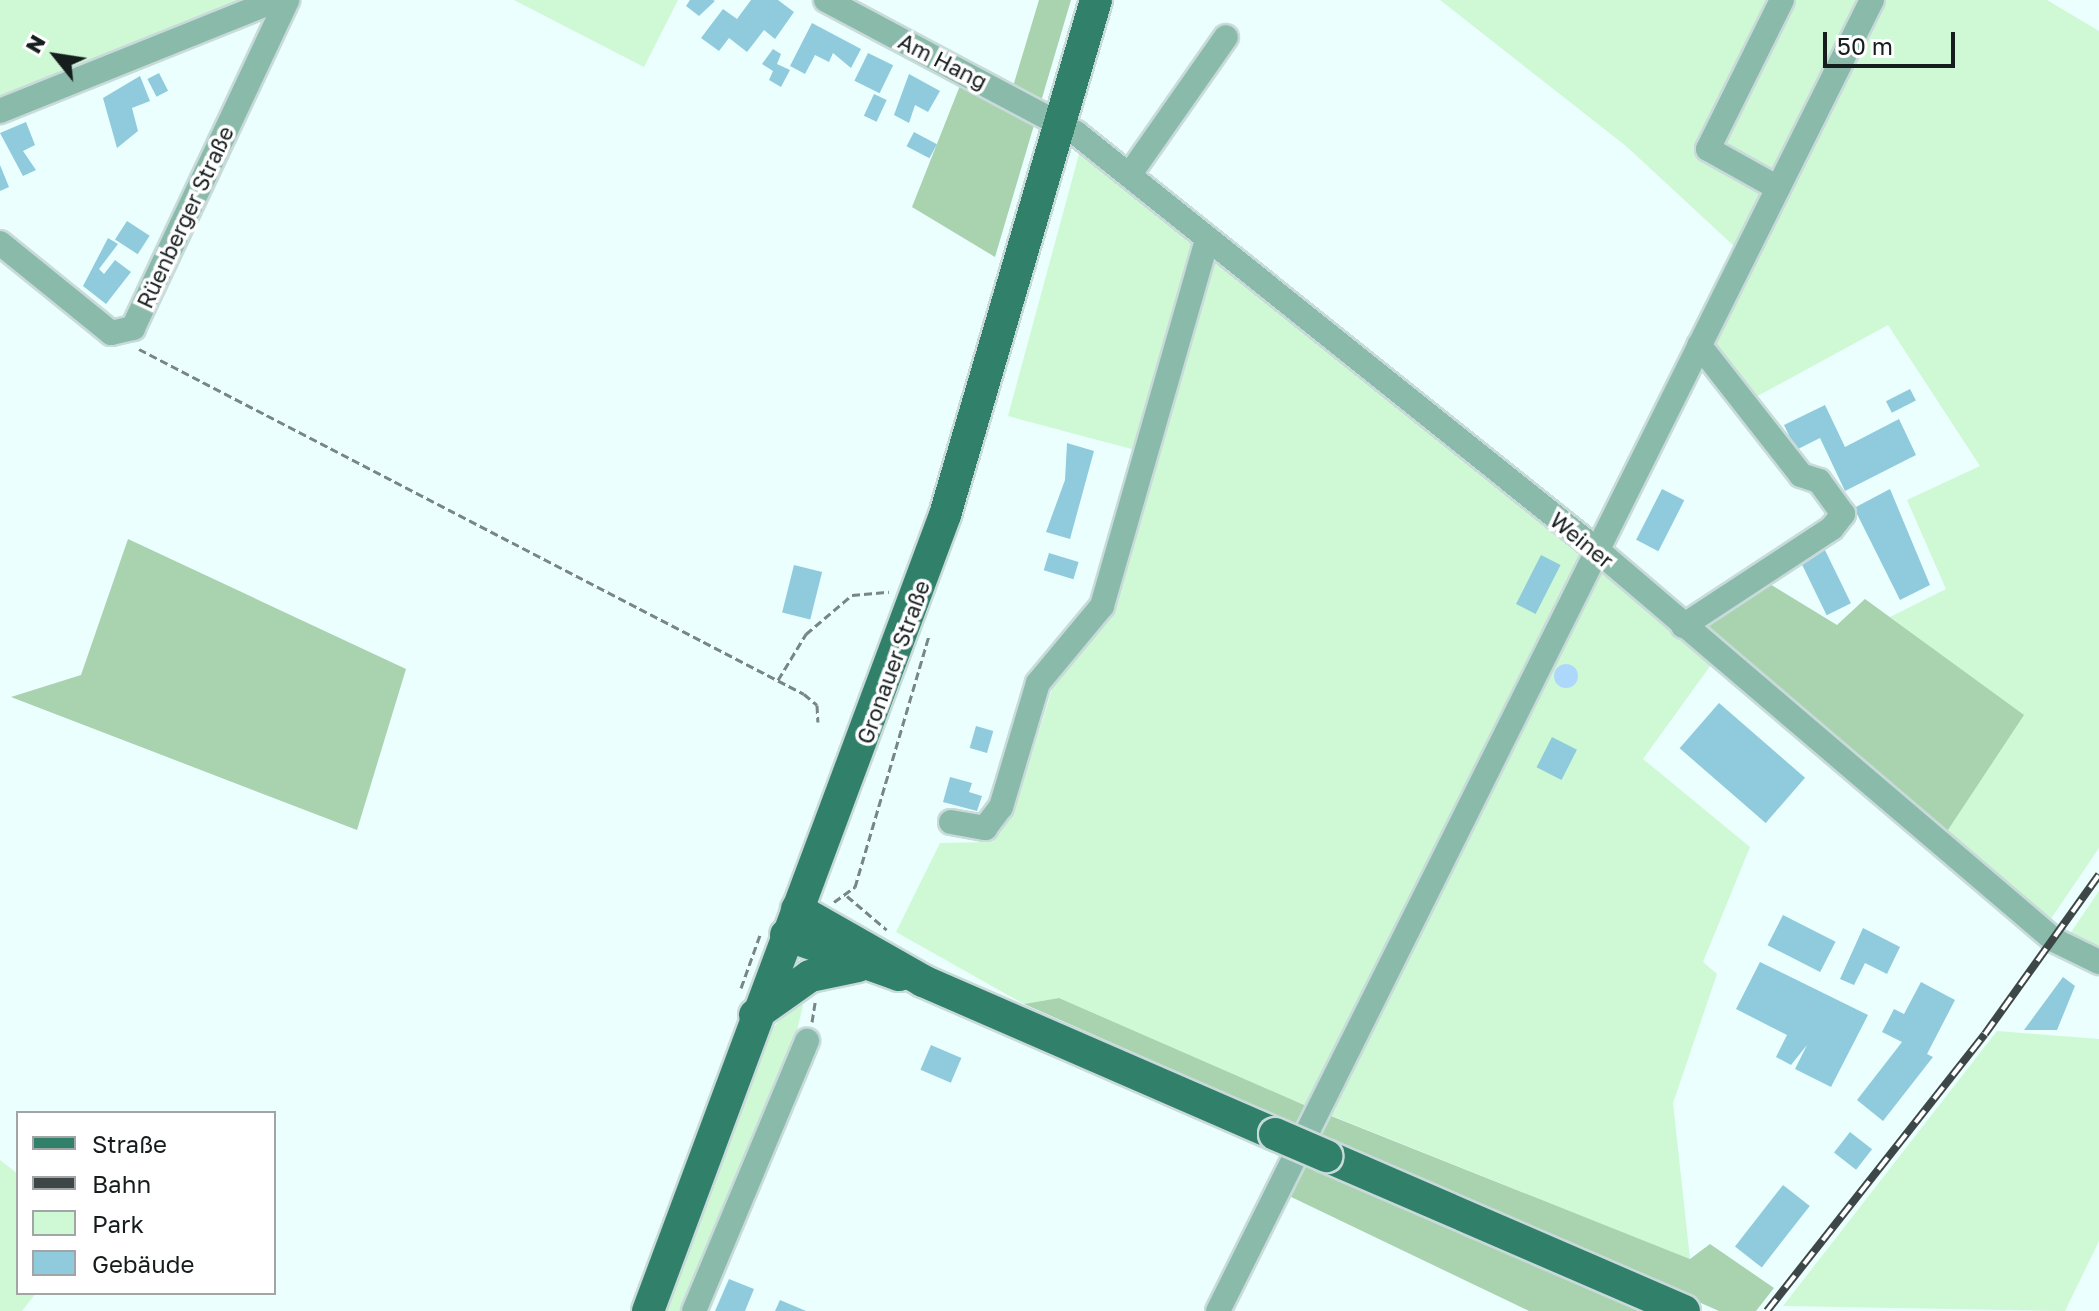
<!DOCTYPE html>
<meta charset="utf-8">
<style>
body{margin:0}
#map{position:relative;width:2099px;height:1311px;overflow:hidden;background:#eafffe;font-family:"Golos Text",sans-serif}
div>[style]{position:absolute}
.green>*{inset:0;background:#cff8d4}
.forest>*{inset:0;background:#a9d2af}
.water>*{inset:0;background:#aed8fb}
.round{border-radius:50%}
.building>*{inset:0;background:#90cbdd;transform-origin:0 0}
.path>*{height:3px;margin-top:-1.5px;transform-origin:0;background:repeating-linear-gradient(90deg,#788685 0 8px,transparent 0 12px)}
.roads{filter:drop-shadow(2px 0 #c8dbda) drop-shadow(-2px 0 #c8dbda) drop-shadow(0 2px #c8dbda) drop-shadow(0 -2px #c8dbda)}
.minor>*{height:24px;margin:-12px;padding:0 12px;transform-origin:12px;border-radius:12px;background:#8abaaa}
.major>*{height:32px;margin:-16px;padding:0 16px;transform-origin:16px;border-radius:16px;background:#30806a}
.rail>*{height:8px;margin-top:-4px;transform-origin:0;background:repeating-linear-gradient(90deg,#fff 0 15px,#3e4747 0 30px);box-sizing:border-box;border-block:2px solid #3e4747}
.bridges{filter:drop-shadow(2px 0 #c8dbda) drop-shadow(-2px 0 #c8dbda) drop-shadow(0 2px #c8dbda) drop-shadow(0 -2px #c8dbda)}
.major-bridge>*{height:32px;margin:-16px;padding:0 16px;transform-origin:16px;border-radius:16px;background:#30806a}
span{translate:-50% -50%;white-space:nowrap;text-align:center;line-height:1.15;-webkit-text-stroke:7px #fff;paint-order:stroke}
.street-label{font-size:22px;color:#161d1d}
.legend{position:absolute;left:16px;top:1111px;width:260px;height:184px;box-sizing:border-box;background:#fff;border:2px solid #a2a5a5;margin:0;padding:10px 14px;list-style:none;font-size:24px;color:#161d1d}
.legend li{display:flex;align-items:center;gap:16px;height:40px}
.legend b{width:40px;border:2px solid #a2a5a5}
.north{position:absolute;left:16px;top:16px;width:80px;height:80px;-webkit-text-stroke:6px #fff;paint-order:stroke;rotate:300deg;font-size:22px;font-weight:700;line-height:32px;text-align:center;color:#161d1d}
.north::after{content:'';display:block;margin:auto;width:28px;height:36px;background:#161d1d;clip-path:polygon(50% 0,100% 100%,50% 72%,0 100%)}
.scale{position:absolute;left:1823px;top:32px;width:132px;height:36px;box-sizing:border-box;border:4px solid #161d1d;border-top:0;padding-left:10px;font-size:24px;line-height:28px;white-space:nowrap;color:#161d1d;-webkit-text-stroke:6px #fff;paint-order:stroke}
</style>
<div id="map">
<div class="green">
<i style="clip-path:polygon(0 0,261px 0,0 105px)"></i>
<i style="clip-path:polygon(514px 0,678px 0,644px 67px)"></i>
<i style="clip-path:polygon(1440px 0,1860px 0,1735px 247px,1626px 146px)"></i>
<i style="clip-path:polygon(1882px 0,2047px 0,2099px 31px,2099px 848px,2048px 923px,1946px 833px,2023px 715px,1890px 617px,1946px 589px,1907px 500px,1980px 466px,1888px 325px,1754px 398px,1711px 344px)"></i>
<i style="clip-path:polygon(1081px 147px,1201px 243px,1139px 451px,1008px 416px)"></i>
<i style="clip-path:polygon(1209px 251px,1589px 551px,1311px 1108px,1059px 998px,1024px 1004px,896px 932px,940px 843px,992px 842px,1013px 815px,1053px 686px,1110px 612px)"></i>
<i style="clip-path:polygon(1599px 566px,1713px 662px,1643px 759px,1750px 847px,1703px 962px,1717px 974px,1673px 1103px,1690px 1259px,1325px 1113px)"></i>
<i style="clip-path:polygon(2099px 891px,2099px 953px,2067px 938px)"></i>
<i style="clip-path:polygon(794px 1005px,803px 1005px,794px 1044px,684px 1311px,666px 1311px,769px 1032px)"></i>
<i style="clip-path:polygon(1997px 1031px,2099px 1039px,2099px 1241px,2065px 1311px,1783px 1306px)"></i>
<i style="clip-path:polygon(0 1160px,18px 1174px,18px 1293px,36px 1293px,22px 1311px,0 1311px)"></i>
</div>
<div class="forest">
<i style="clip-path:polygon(1039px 0,1071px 0,995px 257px,912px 207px,961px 83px,1008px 103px)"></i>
<i style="clip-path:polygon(128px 539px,406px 669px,357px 830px,11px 697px,81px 675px)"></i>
<i style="clip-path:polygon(1765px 581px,1837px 625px,1865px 599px,2024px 715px,1946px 833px,1698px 628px)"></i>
<i style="clip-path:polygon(1059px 998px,1311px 1108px,1690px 1259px,1710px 1244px,1774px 1288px,1756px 1311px,1719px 1311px,1024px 1004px)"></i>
<i style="clip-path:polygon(1303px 1162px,1639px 1311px,1529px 1311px,1285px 1194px)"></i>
</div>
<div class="water">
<i class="round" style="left:1554px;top:664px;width:24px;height:24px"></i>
</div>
<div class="building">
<i style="clip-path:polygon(690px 0,713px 0,715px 1px,699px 16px,686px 6px)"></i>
<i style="clip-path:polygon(751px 0,778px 0,794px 12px,775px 39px,764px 30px,747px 52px,729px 38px,719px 51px,701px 38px,723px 9px,737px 19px)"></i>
<i style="clip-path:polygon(812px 23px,861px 49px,851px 68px,833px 53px,829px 62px,815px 55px,805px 74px,790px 66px)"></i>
<i style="clip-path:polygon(773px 49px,781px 54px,777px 64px,790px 70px,781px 87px,769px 80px,773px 71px,762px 64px)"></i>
<i style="left:868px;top:53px;width:28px;height:31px;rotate:26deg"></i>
<i style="left:159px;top:73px;width:20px;height:13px;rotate:63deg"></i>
<i style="clip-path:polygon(909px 74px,940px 91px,928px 112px,915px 105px,909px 123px,894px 115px)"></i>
<i style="clip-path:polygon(140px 76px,150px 101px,132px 108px,138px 131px,117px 148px,103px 98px)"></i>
<i style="left:874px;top:94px;width:14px;height:24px;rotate:25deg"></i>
<i style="clip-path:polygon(26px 122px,35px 145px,23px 151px,36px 170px,23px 176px,0 133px)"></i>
<i style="left:914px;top:132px;width:26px;height:16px;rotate:28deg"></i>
<i style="clip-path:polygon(0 165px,9px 187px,0 191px)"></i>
<i style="left:127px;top:221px;width:27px;height:22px;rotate:33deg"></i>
<i style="clip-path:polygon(108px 238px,118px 244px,99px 269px,104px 274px,115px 260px,131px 272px,106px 304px,83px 286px)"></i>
<i style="left:1910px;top:389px;width:13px;height:27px;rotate:63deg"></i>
<i style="clip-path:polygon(1825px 405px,1845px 447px,1899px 419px,1916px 455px,1845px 491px,1820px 438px,1796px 450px,1784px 425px)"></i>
<i style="clip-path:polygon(1067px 443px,1094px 451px,1070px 539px,1046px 532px,1065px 480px)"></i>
<i style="left:1662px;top:489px;width:25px;height:57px;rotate:27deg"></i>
<i style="clip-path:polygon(1890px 489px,1930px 585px,1900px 600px,1854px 508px)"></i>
<i style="left:1822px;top:544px;width:66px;height:27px;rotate:64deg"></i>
<i style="left:1049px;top:553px;width:31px;height:18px;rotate:17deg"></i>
<i style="left:1541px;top:555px;width:22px;height:55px;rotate:27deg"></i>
<i style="left:794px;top:565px;width:29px;height:49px;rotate:14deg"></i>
<i style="left:1719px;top:703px;width:114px;height:60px;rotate:41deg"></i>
<i style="left:976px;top:726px;width:18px;height:23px;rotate:16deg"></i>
<i style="left:1552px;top:737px;width:28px;height:34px;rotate:27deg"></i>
<i style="clip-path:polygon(950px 777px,972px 783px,969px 792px,982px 796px,977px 811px,943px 802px)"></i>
<i style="left:1783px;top:915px;width:59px;height:34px;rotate:27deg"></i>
<i style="clip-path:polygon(1863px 928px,1900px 947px,1887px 974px,1865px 963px,1854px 985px,1840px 979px)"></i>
<i style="clip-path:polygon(1760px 962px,1868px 1015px,1831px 1087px,1795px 1069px,1807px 1045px,1791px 1065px,1776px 1057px,1787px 1035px,1736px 1009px)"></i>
<i style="clip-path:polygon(2063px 977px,2075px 986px,2057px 1030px,2024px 1030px)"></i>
<i style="clip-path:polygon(1921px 982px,1955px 1000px,1927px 1054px,1933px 1057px,1883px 1121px,1857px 1100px,1902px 1042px,1882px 1032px,1894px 1009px,1904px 1014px)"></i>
<i style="left:931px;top:1045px;width:33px;height:27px;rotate:23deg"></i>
<i style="left:1850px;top:1132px;width:28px;height:26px;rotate:38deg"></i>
<i style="left:1783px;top:1185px;width:34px;height:78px;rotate:38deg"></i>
<i style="clip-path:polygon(729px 1279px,754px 1289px,745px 1311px,715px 1311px)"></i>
<i style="clip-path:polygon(780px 1300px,806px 1311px,775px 1311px)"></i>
</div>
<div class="path">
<i style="left:139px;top:349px;width:749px;rotate:27.42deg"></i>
<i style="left:804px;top:694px;width:17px;rotate:40deg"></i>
<i style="left:817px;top:705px;width:17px;rotate:87deg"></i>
<i style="left:778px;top:680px;width:54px;rotate:-58.7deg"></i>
<i style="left:806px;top:634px;width:60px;rotate:-40.3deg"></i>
<i style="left:852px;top:595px;width:37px;rotate:-5deg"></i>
<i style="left:847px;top:896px;width:52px;rotate:40.4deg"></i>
<i style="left:834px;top:902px;width:26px;rotate:-36deg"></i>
<i style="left:855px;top:887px;width:263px;rotate:-73.6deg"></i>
<i style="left:741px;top:988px;width:56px;rotate:-70.3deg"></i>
<i style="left:812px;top:1022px;width:20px;rotate:-81deg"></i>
</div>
<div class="roads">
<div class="minor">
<i style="left:826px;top:0;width:283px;rotate:28deg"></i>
<i style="left:1076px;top:133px;width:667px;rotate:38.67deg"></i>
<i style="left:1597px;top:550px;width:601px;rotate:40.48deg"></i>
<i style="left:2054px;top:940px;width:50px;rotate:26.1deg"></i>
<i style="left:0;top:111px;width:297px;rotate:-21.9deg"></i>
<i style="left:1130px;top:174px;width:167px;rotate:-55deg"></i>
<i style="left:1778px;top:188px;width:80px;rotate:-150.9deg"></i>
<i style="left:1708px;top:149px;width:166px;rotate:-63.6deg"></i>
<i style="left:0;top:243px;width:143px;rotate:39deg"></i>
<i style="left:111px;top:333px;width:23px;rotate:-13deg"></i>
<i style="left:133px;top:328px;width:362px;rotate:-64.8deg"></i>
<i style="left:1683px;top:626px;width:178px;rotate:-33.3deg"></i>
<i style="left:1832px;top:528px;width:18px;rotate:-52deg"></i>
<i style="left:1843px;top:514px;width:41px;rotate:-126deg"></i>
<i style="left:1819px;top:481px;width:19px;rotate:-162deg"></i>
<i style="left:1801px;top:475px;width:165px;rotate:-128.1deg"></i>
<i style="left:951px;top:822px;width:35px;rotate:10deg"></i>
<i style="left:985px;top:828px;width:26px;rotate:-53deg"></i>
<i style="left:1001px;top:807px;width:129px;rotate:-73.4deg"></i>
<i style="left:1038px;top:683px;width:100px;rotate:-50.3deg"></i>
<i style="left:1102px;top:606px;width:381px;rotate:-74deg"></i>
<i style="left:694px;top:1311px;width:293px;rotate:-67.3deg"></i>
<i style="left:1218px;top:1311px;width:1465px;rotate:-63.49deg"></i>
</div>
<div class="major">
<i style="left:797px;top:909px;width:145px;rotate:29.7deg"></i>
<i style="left:923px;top:981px;width:384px;rotate:23.5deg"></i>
<i style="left:786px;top:935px;width:120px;rotate:19.5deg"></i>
<i style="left:755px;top:1015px;width:67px;rotate:-35.3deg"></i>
<i style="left:810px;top:976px;width:49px;rotate:-11.8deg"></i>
<i style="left:1326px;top:1156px;width:390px;rotate:23.4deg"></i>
<i style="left:648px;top:1311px;width:850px;rotate:-69.54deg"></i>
<i style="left:945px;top:515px;width:537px;rotate:-73.66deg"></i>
</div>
</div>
<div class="rail">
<i style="left:1767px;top:1311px;width:352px;rotate:-51.8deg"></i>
<i style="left:1985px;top:1034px;width:196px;rotate:-54.4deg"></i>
</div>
<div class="bridges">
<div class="major-bridge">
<i style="left:1275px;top:1134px;width:56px;rotate:23.3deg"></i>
</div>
</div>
<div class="street-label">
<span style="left:943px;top:61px;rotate:27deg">Am Hang</span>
<span style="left:185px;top:217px;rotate:-65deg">Rüenberger Straße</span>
<span style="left:1582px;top:540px;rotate:39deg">Weiner</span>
<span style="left:893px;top:662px;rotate:-70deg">Gronauer Straße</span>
</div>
<ul class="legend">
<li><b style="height:10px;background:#30806a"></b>Straße</li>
<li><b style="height:10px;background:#3e4747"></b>Bahn</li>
<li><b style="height:22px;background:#cff8d4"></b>Park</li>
<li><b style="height:22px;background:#90cbdd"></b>Gebäude</li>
</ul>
<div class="north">N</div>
<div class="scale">50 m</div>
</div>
